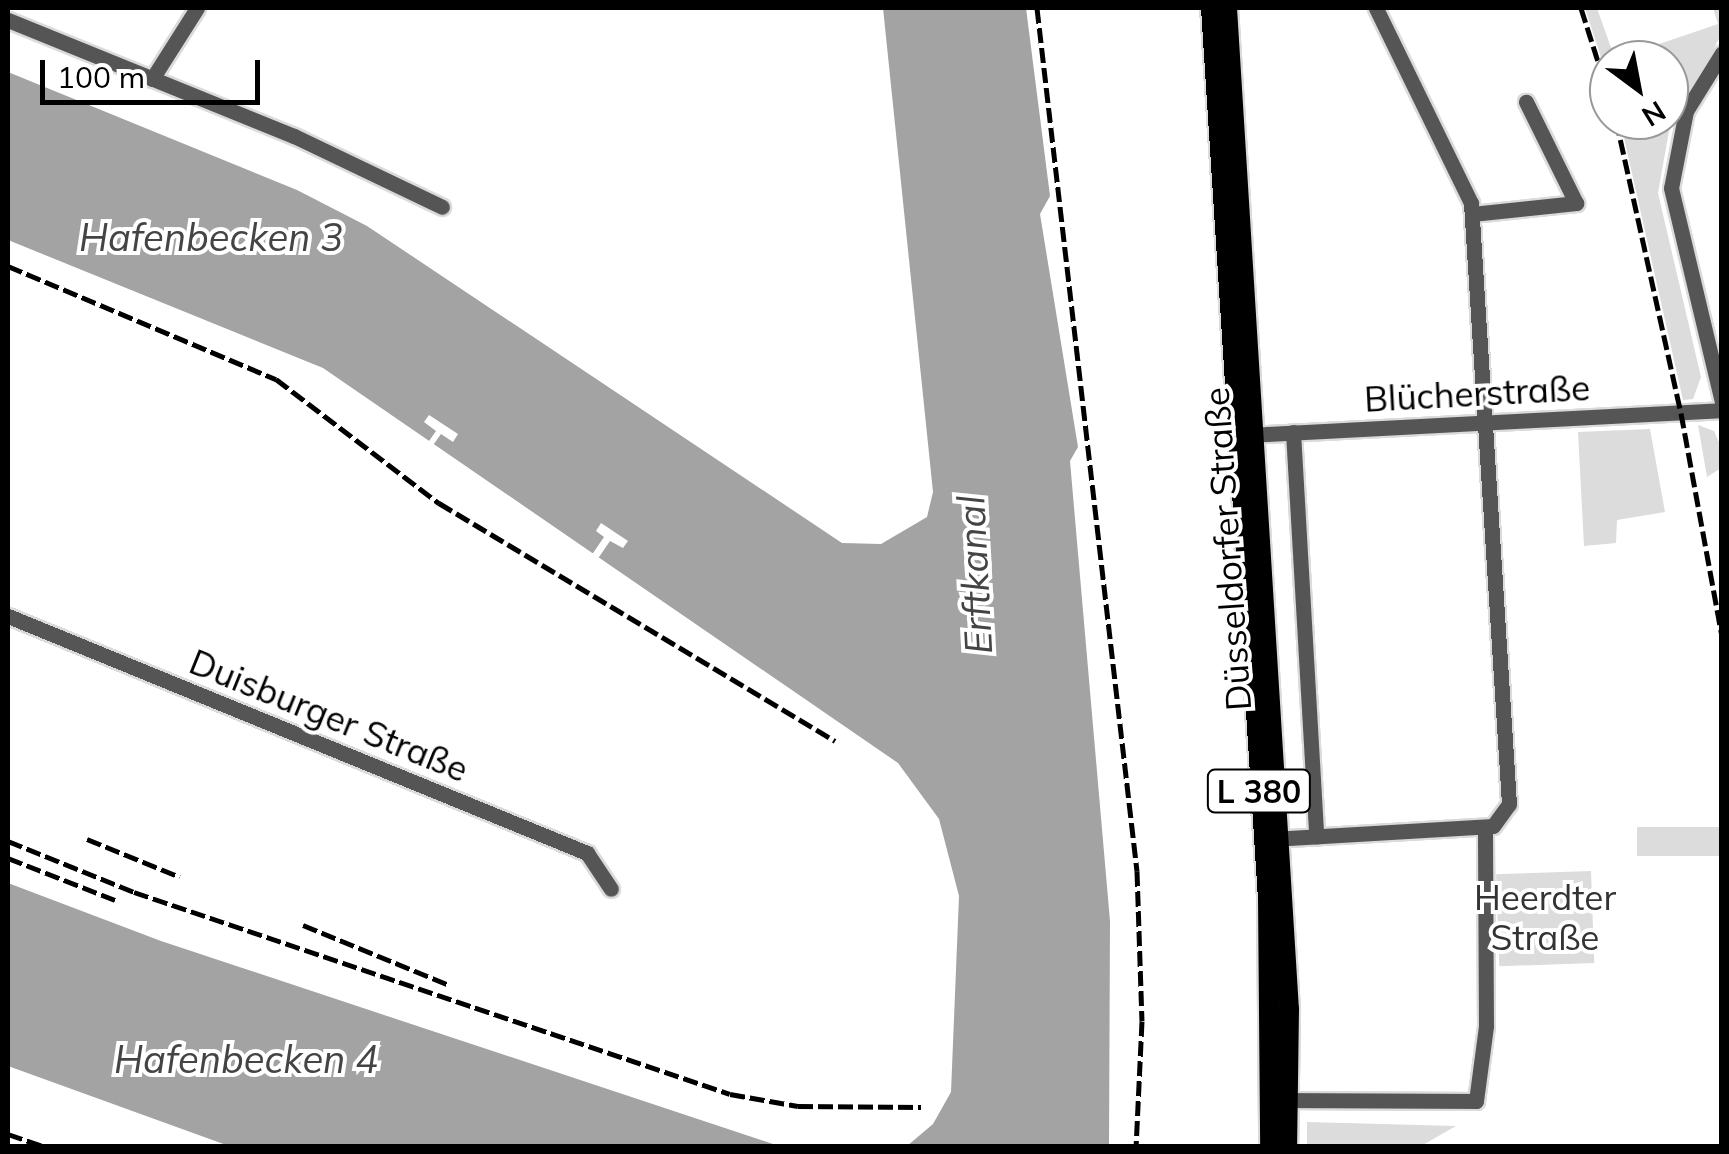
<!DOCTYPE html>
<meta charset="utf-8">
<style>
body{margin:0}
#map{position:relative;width:1729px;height:1154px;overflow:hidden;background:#fff;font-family:Mulish,sans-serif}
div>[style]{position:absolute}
.green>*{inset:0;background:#dcdcdc;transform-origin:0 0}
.water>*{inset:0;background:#a3a3a3}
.pier>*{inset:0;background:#fff}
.roads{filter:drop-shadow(2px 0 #dbdbdb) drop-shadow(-2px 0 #dbdbdb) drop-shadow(0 2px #dbdbdb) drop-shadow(0 -2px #dbdbdb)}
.minor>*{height:15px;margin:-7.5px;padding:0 7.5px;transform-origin:7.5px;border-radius:7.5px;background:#555}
.major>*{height:20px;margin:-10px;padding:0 10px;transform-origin:10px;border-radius:10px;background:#000}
.tram>*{height:2.5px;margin:-1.25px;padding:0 1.25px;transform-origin:1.25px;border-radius:1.25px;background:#000}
.rail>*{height:5px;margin-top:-2.5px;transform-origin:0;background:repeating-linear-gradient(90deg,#000 0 15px,transparent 0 20px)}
span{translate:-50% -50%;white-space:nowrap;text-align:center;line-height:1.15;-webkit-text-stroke:8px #fff;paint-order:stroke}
.shield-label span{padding:2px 8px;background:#fff;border:2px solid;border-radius:8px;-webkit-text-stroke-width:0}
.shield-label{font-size:32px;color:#000;font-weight:700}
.street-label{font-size:35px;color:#000}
.park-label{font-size:35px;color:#333}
.water-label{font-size:38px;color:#444;font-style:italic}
.frame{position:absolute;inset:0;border:10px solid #000;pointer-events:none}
.north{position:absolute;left:1589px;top:40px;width:100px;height:100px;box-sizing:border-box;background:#fff;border:2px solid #999;border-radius:50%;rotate:148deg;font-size:28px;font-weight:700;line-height:40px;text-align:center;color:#000}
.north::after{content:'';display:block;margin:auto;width:35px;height:45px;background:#000;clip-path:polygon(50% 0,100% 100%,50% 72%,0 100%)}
.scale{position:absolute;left:40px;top:60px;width:220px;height:45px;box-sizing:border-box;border:5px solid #000;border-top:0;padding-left:12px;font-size:30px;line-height:35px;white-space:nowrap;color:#000;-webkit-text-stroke:8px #fff;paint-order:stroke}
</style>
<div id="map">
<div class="green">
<i style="clip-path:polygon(1585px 8px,1597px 8px,1615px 59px,1718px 24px,1713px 8px,1721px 8px,1721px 35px,1669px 131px,1658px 193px,1701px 377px,1693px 399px,1683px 400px,1620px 120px,1669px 120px,1669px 60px,1609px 60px,1609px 82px)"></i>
<i style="clip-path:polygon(1698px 425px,1714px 431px,1721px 447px,1721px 468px,1707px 477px)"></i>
<i style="clip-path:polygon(1650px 429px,1665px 512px,1617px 520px,1616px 543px,1584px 546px,1578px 432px)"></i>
<i style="left:1721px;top:827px;width:29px;height:84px;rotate:90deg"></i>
<i style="left:1591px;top:871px;width:92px;height:95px;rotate:88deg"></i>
<i style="clip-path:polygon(1307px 1122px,1456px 1126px,1421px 1146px,1307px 1146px)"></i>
</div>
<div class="water">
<i style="clip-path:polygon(883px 8px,1026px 8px,1050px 196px,1040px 214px,1078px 447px,1070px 461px,1110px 921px,1109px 1146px,907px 1146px,933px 1124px,951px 1092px,959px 896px,939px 819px,898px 763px,323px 368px,8px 240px,8px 72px,297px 190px,367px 226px,842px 543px,881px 544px,927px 517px,933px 492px)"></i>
<i style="clip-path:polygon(8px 883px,161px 941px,779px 1146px,229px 1146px,8px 1066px)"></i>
</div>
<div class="pier">
<i style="clip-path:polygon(429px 415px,458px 434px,453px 442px,441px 434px,431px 448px,427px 444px,436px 431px,424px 422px)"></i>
<i style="clip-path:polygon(601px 523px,628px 541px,623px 548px,610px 541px,597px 560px,591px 556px,604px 537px,596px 531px)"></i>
</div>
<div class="roads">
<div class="minor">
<i style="left:8px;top:20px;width:309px;rotate:22.1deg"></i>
<i style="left:294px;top:136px;width:164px;rotate:25.6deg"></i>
<i style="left:1722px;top:53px;width:68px;rotate:121.8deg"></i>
<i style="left:1686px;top:111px;width:78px;rotate:101deg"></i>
<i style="left:1671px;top:188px;width:220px;rotate:76.6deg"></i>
<i style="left:152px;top:79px;width:84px;rotate:-57.6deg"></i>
<i style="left:1472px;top:214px;width:105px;rotate:-6deg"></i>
<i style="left:1576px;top:203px;width:113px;rotate:-116.3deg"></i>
<i style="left:1293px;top:432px;width:405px;rotate:86.7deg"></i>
<i style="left:1246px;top:435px;width:477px;rotate:-3deg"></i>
<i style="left:8px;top:616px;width:626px;rotate:22.26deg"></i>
<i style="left:587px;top:853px;width:43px;rotate:56.3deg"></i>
<i style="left:1272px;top:839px;width:221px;rotate:-3.4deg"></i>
<i style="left:1493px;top:826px;width:27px;rotate:-54deg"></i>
<i style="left:1509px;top:804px;width:602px;rotate:-93.62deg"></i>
<i style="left:1471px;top:203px;width:217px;rotate:-116deg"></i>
<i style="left:1281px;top:1100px;width:195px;rotate:0.3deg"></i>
<i style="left:1476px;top:1101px;width:76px;rotate:-82.4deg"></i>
<i style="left:1486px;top:1026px;width:199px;rotate:-90.3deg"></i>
</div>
<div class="major">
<i style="left:1211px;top:8px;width:892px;rotate:86.34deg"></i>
<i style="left:1268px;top:898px;width:248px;rotate:89.5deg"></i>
<i style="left:1227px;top:8px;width:1003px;rotate:86.46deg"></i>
<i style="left:1289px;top:1009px;width:137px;rotate:90.8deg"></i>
</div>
</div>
<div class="tram">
<i style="left:1222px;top:8px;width:893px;rotate:86.34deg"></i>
<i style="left:1279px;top:899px;width:247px;rotate:89.5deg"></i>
</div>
<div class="rail">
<i style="left:1037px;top:8px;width:869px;rotate:83.39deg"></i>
<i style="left:1137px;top:871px;width:150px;rotate:88.1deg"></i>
<i style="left:1142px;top:1021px;width:125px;rotate:92.7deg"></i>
<i style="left:1581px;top:8px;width:92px;rotate:72.3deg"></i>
<i style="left:1616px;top:120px;width:300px;rotate:77.5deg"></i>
<i style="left:1681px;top:413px;width:227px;rotate:79.6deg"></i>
<i style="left:8px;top:266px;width:291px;rotate:22.9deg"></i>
<i style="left:276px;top:379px;width:205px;rotate:37.3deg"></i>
<i style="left:439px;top:503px;width:462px;rotate:31deg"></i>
<i style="left:87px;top:839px;width:100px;rotate:22.2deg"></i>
<i style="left:8px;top:841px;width:136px;rotate:22deg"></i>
<i style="left:134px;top:892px;width:629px;rotate:18.72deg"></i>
<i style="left:730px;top:1094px;width:69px;rotate:10deg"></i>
<i style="left:798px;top:1106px;width:123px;rotate:0.5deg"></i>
<i style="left:8px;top:858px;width:115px;rotate:21.4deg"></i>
<i style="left:303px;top:925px;width:158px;rotate:22.3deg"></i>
<i style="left:8px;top:1134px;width:37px;rotate:19deg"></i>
</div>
<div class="shield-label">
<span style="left:1259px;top:791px">L 380</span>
</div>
<div class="street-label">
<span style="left:1477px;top:393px;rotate:-3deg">Blücherstraße</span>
<span style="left:1227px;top:549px;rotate:-94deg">Düsseldorfer Straße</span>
<span style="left:329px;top:715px;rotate:22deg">Duisburger Straße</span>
</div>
<div class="park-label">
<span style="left:1545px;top:917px">Heerdter<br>Straße</span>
</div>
<div class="water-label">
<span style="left:211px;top:238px">Hafenbecken 3</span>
<span style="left:975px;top:575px;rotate:-93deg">Erftkanal</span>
<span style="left:246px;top:1060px">Hafenbecken 4</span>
</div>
<div class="frame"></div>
<div class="north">N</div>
<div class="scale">100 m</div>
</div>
